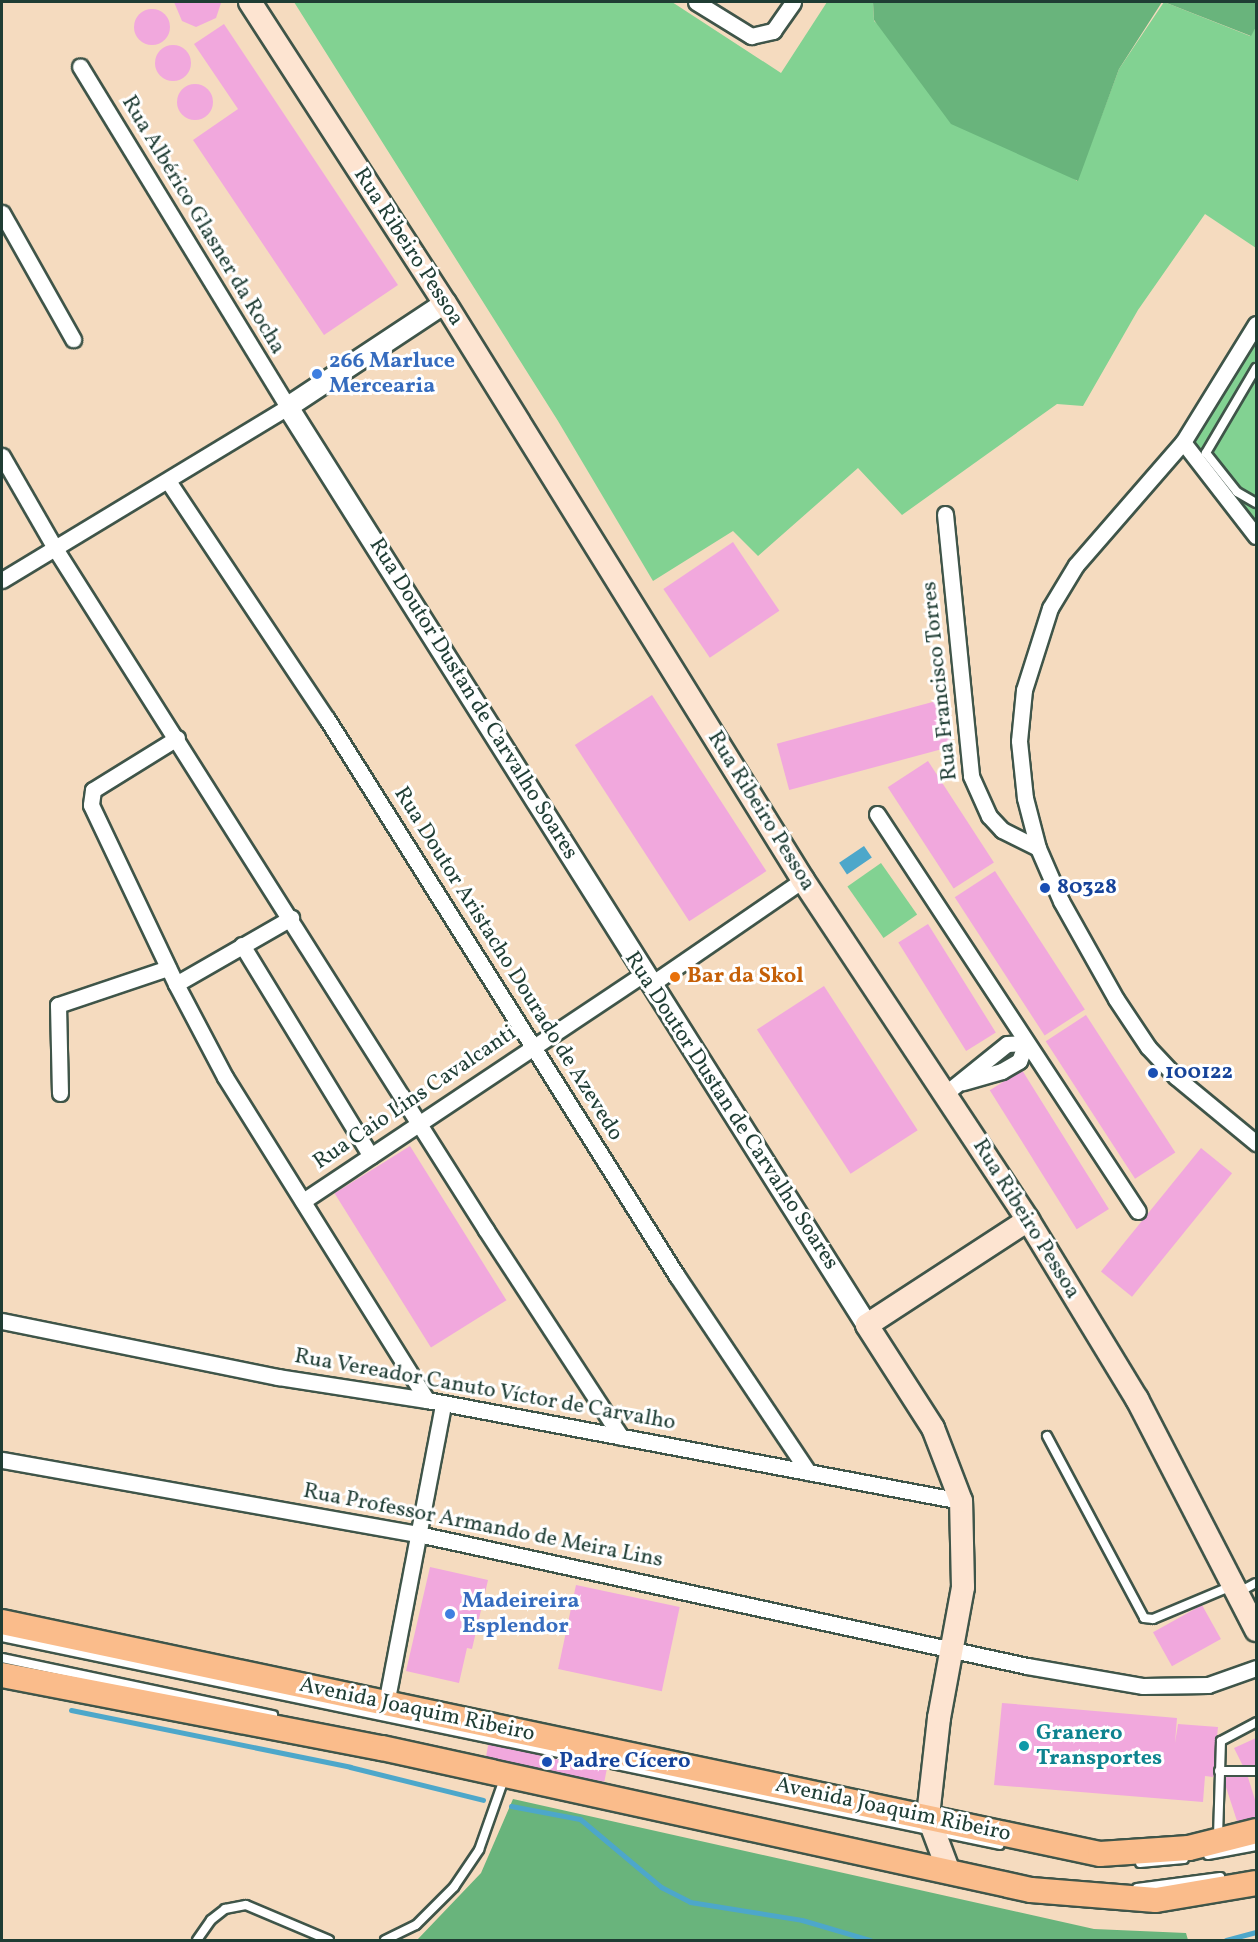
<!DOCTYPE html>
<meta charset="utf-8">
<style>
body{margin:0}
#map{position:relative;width:1258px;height:1942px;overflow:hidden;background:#f5dbbf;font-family:Vollkorn,serif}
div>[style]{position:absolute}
.green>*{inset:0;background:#82d292;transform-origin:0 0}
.forest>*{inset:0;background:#69b47c}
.water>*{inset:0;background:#4da7ca;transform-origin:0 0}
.stream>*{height:5px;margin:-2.5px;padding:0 2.5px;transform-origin:2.5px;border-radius:2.5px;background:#4da7ca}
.building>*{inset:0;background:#f1a8dd;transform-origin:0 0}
.round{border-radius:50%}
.roads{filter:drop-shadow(2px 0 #3f5549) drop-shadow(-2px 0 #3f5549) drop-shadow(0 2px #3f5549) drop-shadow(0 -2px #3f5549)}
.service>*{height:8px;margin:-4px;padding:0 4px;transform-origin:4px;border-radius:4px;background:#fff}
.minor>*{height:15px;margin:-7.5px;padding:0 7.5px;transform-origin:7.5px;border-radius:7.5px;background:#fff}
.tertiary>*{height:20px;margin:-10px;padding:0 10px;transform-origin:10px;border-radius:10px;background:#fff}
.secondary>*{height:22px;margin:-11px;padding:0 11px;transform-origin:11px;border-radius:11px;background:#fde4d1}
.primary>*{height:24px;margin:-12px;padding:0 12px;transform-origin:12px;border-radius:12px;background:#fabc8b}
.dots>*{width:16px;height:16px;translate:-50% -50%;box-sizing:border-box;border:3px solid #fff;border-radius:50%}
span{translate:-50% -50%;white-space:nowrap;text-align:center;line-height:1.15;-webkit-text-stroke:6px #fff;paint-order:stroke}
.street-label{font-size:22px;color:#1f3d34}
.shop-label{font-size:22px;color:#366cbe;font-weight:700}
.left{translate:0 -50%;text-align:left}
.transit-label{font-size:22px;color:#164399;font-weight:700}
.food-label{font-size:22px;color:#c56008;font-weight:700}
.culture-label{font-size:22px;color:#0d838f;font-weight:700}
.frame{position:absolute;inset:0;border:3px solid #1f3d34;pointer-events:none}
</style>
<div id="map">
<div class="green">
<i style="clip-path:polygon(294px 2px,672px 2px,781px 73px,827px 2px,873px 2px,874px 21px,1077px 181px,1119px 69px,1164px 2px,1250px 36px,1256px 27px,1256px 248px,1205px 214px,1138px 310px,1083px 406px,1057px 404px,902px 515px,858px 468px,758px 556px,733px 531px,653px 581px,558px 421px)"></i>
<i style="clip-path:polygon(1256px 337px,1256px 524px,1191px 444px)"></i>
<i style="left:881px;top:863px;width:63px;height:41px;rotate:55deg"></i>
</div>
<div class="forest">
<i style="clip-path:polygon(873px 2px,1162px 2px,1119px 69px,1078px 181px,951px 124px,874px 20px)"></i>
<i style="clip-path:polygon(1164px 2px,1256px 2px,1256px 27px,1251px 36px)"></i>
<i style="clip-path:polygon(513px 1799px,1094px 1929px,1186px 1933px,1188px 1940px,417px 1940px,481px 1873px)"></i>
</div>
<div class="water">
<i style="left:864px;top:846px;width:14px;height:30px;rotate:56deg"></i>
</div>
<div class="stream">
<i style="left:71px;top:1710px;width:285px;rotate:11.5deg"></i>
<i style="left:350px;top:1767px;width:137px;rotate:13.9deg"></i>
<i style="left:511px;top:1806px;width:70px;rotate:10.7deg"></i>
<i style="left:580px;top:1819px;width:106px;rotate:40deg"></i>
<i style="left:661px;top:1887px;width:33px;rotate:27deg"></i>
<i style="left:690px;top:1902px;width:113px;rotate:9.1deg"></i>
<i style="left:802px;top:1920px;width:71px;rotate:16.4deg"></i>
<i style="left:1226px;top:1940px;width:31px;rotate:-15deg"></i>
</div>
<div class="building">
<i style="clip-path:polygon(174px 2px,221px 2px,221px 3px,216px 18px,196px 27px,182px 21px)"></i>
<i class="round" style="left:134px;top:9px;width:36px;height:36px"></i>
<i style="clip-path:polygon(224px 24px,398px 285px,324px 335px,193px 140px,238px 109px,194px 44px)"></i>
<i class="round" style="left:155px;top:45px;width:36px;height:36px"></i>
<i class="round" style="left:177px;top:84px;width:36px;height:36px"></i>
<i style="left:733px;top:542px;width:83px;height:84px;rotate:56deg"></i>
<i style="left:652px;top:695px;width:210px;height:92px;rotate:57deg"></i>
<i style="left:940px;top:700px;width:48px;height:169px;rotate:75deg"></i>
<i style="left:928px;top:761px;width:121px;height:48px;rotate:57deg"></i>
<i style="left:995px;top:871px;width:165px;height:48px;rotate:57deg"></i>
<i style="left:928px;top:924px;width:128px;height:35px;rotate:58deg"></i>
<i style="left:824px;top:986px;width:172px;height:80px;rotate:57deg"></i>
<i style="left:1086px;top:1015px;width:164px;height:48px;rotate:57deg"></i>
<i style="left:1010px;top:1047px;width:10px;height:16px;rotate:53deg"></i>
<i style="left:1022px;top:1070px;width:164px;height:38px;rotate:58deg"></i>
<i style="left:410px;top:1146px;width:182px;height:89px;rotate:58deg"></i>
<i style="left:1201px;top:1148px;width:40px;height:159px;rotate:39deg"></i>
<i style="clip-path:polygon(430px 1567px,488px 1580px,472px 1649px,467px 1648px,459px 1683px,406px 1671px)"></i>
<i style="left:576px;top:1585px;width:106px;height:86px;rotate:12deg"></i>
<i style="left:1202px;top:1605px;width:39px;height:56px;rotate:61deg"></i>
<i style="clip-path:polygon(1002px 1703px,1177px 1718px,1175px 1743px,1178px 1724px,1218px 1727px,1213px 1777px,1205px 1776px,1203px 1802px,994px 1785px)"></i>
<i style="clip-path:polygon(1256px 1738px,1256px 1765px,1245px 1770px,1234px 1748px)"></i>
<i style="left:489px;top:1741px;width:121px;height:18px;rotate:11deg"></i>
<i style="clip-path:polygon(1246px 1771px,1256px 1803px,1256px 1818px,1238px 1824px,1223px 1778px)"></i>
</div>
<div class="roads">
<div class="service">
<i style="left:1256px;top:368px;width:99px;rotate:120.5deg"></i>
<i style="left:1206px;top:453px;width:50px;rotate:51.5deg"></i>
<i style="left:1237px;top:492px;width:22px;rotate:30deg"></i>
<i style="left:1047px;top:1436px;width:206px;rotate:61.9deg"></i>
<i style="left:1144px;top:1618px;width:9px;rotate:6deg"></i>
<i style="left:1153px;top:1619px;width:86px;rotate:-22.7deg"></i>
<i style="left:1239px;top:1592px;width:19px;rotate:-28deg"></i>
<i style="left:2px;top:1637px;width:1019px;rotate:11.77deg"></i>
<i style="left:2px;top:1658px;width:277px;rotate:11.9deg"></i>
<i style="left:1219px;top:1771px;width:37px"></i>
<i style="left:1218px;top:1836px;width:95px;rotate:-88.2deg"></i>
<i style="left:1221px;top:1741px;width:40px;rotate:-28deg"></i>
<i style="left:1208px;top:1855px;width:49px;rotate:-10.6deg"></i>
<i style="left:1140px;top:1863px;width:44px;rotate:-5.2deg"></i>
<i style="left:1137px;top:1888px;width:84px;rotate:-7.5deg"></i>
<i style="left:197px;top:1940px;width:24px;rotate:-55deg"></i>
<i style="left:211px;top:1920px;width:18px;rotate:-38deg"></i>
<i style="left:225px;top:1909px;width:21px;rotate:-11deg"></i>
<i style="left:246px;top:1905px;width:90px;rotate:22.9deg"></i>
<i style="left:385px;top:1940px;width:34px;rotate:-26deg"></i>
<i style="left:416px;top:1925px;width:54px;rotate:-45deg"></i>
<i style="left:454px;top:1887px;width:45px;rotate:-56deg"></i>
<i style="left:479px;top:1850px;width:75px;rotate:-70.6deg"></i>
</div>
<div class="minor">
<i style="left:696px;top:2px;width:65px;rotate:31.7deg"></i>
<i style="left:751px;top:36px;width:23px;rotate:-13deg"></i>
<i style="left:773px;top:31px;width:35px;rotate:-55deg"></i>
<i style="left:2px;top:213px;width:145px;rotate:60.6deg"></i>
<i style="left:1256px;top:324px;width:139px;rotate:121.7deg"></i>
<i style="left:1183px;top:442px;width:163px;rotate:131deg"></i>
<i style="left:1076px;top:565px;width:50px;rotate:121.2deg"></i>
<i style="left:1050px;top:608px;width:86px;rotate:107.6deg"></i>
<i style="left:1024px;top:690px;width:51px;rotate:95.6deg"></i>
<i style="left:1019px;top:741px;width:57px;rotate:84deg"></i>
<i style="left:1025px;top:798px;width:52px;rotate:75.4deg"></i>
<i style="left:1038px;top:848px;width:58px;rotate:66.5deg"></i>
<i style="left:1061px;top:901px;width:112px;rotate:60.7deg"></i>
<i style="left:1116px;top:999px;width:58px;rotate:56.3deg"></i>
<i style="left:1148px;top:1047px;width:41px;rotate:47deg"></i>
<i style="left:1176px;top:1077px;width:104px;rotate:39.5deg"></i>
<i style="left:1183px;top:442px;width:119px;rotate:52.2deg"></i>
<i style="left:2px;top:456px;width:108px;rotate:60.1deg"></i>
<i style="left:56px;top:550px;width:805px;rotate:57.69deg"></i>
<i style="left:486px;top:1230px;width:247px;rotate:56.9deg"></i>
<i style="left:168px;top:481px;width:286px;rotate:56.3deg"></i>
<i style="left:327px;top:719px;width:658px;rotate:57.86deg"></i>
<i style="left:677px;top:1276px;width:236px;rotate:56.2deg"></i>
<i style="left:945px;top:514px;width:263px;rotate:84.3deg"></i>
<i style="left:971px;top:776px;width:44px;rotate:65.8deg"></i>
<i style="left:989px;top:816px;width:19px;rotate:47deg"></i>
<i style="left:1002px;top:830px;width:40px;rotate:26.6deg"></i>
<i style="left:2px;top:580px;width:334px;rotate:-31.2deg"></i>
<i style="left:288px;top:407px;width:399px;rotate:-121.4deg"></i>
<i style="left:177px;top:738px;width:99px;rotate:148.2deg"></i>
<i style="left:93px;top:790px;width:15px;rotate:98deg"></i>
<i style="left:91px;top:805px;width:198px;rotate:64.6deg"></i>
<i style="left:176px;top:984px;width:105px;rotate:62.2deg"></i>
<i style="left:225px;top:1077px;width:381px;rotate:58deg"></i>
<i style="left:877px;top:814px;width:475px;rotate:56.7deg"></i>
<i style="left:242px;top:945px;width:247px;rotate:58.6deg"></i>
<i style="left:176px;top:984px;width:133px;rotate:-29.9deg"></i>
<i style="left:650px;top:985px;width:186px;rotate:-34.5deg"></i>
<i style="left:60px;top:1093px;width:88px;rotate:-91.3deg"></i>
<i style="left:58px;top:1005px;width:116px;rotate:-18.6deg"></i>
<i style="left:946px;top:1093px;width:78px;rotate:-38.8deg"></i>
<i style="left:1007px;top:1044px;width:19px;rotate:-3deg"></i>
<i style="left:1026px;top:1043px;width:19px;rotate:111deg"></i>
<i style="left:1019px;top:1061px;width:20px;rotate:150deg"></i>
<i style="left:1002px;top:1071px;width:41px;rotate:164.2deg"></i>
<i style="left:303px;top:1201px;width:410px;rotate:-33.7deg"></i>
<i style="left:2px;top:1321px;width:282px;rotate:11.5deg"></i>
<i style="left:278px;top:1377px;width:151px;rotate:8.8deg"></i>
<i style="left:427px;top:1400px;width:543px;rotate:10.71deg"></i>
<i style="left:2px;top:1460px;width:423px;rotate:10.1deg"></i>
<i style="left:418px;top:1534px;width:623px;rotate:12.23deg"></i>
<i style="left:1027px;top:1666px;width:118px;rotate:9.8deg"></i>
<i style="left:1143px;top:1686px;width:65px;rotate:-0.9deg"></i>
<i style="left:1208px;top:1685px;width:51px;rotate:-19.5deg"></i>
<i style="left:386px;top:1704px;width:304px;rotate:-79.2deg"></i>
</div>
<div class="tertiary">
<i style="left:445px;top:303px;width:188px;rotate:146.5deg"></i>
<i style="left:288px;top:407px;width:1085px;rotate:57.76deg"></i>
</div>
<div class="secondary">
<i style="left:250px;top:2px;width:359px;rotate:57.1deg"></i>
<i style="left:445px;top:303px;width:679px;rotate:58.18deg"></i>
<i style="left:803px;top:880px;width:408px;rotate:56.5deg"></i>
<i style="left:1028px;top:1220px;width:210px;rotate:58.7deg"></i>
<i style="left:1137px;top:1399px;width:260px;rotate:62.7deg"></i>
<i style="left:949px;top:1872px;width:60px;rotate:-110.6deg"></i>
<i style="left:928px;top:1816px;width:99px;rotate:-83.6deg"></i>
<i style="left:939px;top:1718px;width:133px;rotate:-79.6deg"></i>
<i style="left:963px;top:1587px;width:86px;rotate:-91.3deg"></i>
<i style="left:961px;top:1501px;width:78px;rotate:-111deg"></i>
<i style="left:933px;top:1428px;width:122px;rotate:-122.7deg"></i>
<i style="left:867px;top:1325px;width:192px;rotate:-33.1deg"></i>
</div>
<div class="primary">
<i style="left:2px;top:1622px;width:1122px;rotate:11.93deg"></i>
<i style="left:1100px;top:1854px;width:89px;rotate:-3.9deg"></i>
<i style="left:1189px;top:1848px;width:69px;rotate:-14.2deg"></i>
<i style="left:2px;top:1675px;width:387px;rotate:10.9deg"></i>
<i style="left:382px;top:1748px;width:664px;rotate:12.34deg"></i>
<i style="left:1031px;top:1890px;width:125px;rotate:4.6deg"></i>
<i style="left:1156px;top:1900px;width:101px;rotate:-9.6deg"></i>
</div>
</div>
<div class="dots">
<i style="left:317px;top:374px;background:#3f7fe0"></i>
<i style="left:1045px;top:888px;background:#1a4fb4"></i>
<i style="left:675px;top:977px;background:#e8710a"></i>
<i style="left:1153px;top:1073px;background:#1a4fb4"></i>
<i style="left:450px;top:1614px;background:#3f7fe0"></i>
<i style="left:1024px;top:1746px;background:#0f9aa8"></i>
<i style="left:547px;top:1762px;background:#1a4fb4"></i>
</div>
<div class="street-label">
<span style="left:203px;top:225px;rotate:59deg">Rua Albérico Glasner da Rocha</span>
<span style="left:408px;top:247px;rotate:57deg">Rua Ribeiro Pessoa</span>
<span style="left:940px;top:681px;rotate:-96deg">Rua Francisco Torres</span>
<span style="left:473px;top:699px;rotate:58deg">Rua Doutor Dustan de Carvalho Soares</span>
<span style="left:761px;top:811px;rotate:58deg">Rua Ribeiro Pessoa</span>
<span style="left:508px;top:964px;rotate:58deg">Rua Doutor Aristacho Dourado de Azevedo</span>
<span style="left:415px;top:1098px;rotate:-34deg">Rua Caio Lins Cavalcanti</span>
<span style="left:731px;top:1111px;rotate:57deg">Rua Doutor Dustan de Carvalho Soares</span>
<span style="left:1026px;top:1219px;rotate:58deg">Rua Ribeiro Pessoa</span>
<span style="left:485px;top:1390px;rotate:10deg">Rua Vereador Canuto Víctor de Carvalho</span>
<span style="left:483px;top:1526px;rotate:11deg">Rua Professor Armando de Meira Lins</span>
<span style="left:417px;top:1710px;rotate:12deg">Avenida Joaquim Ribeiro</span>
<span style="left:893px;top:1810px;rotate:12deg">Avenida Joaquim Ribeiro</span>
</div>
<div class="shop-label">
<span class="left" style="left:329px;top:374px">266 Marluce<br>Mercearia</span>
<span class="left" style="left:462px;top:1614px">Madeireira<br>Esplendor</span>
</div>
<div class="transit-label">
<span class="left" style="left:1057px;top:888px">80328</span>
<span class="left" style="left:1165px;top:1073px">100122</span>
<span class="left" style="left:559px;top:1762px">Padre Cícero</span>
</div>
<div class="food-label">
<span class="left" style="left:687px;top:977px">Bar da Skol</span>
</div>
<div class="culture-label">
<span class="left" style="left:1036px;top:1746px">Granero<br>Transportes</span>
</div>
<div class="frame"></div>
</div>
